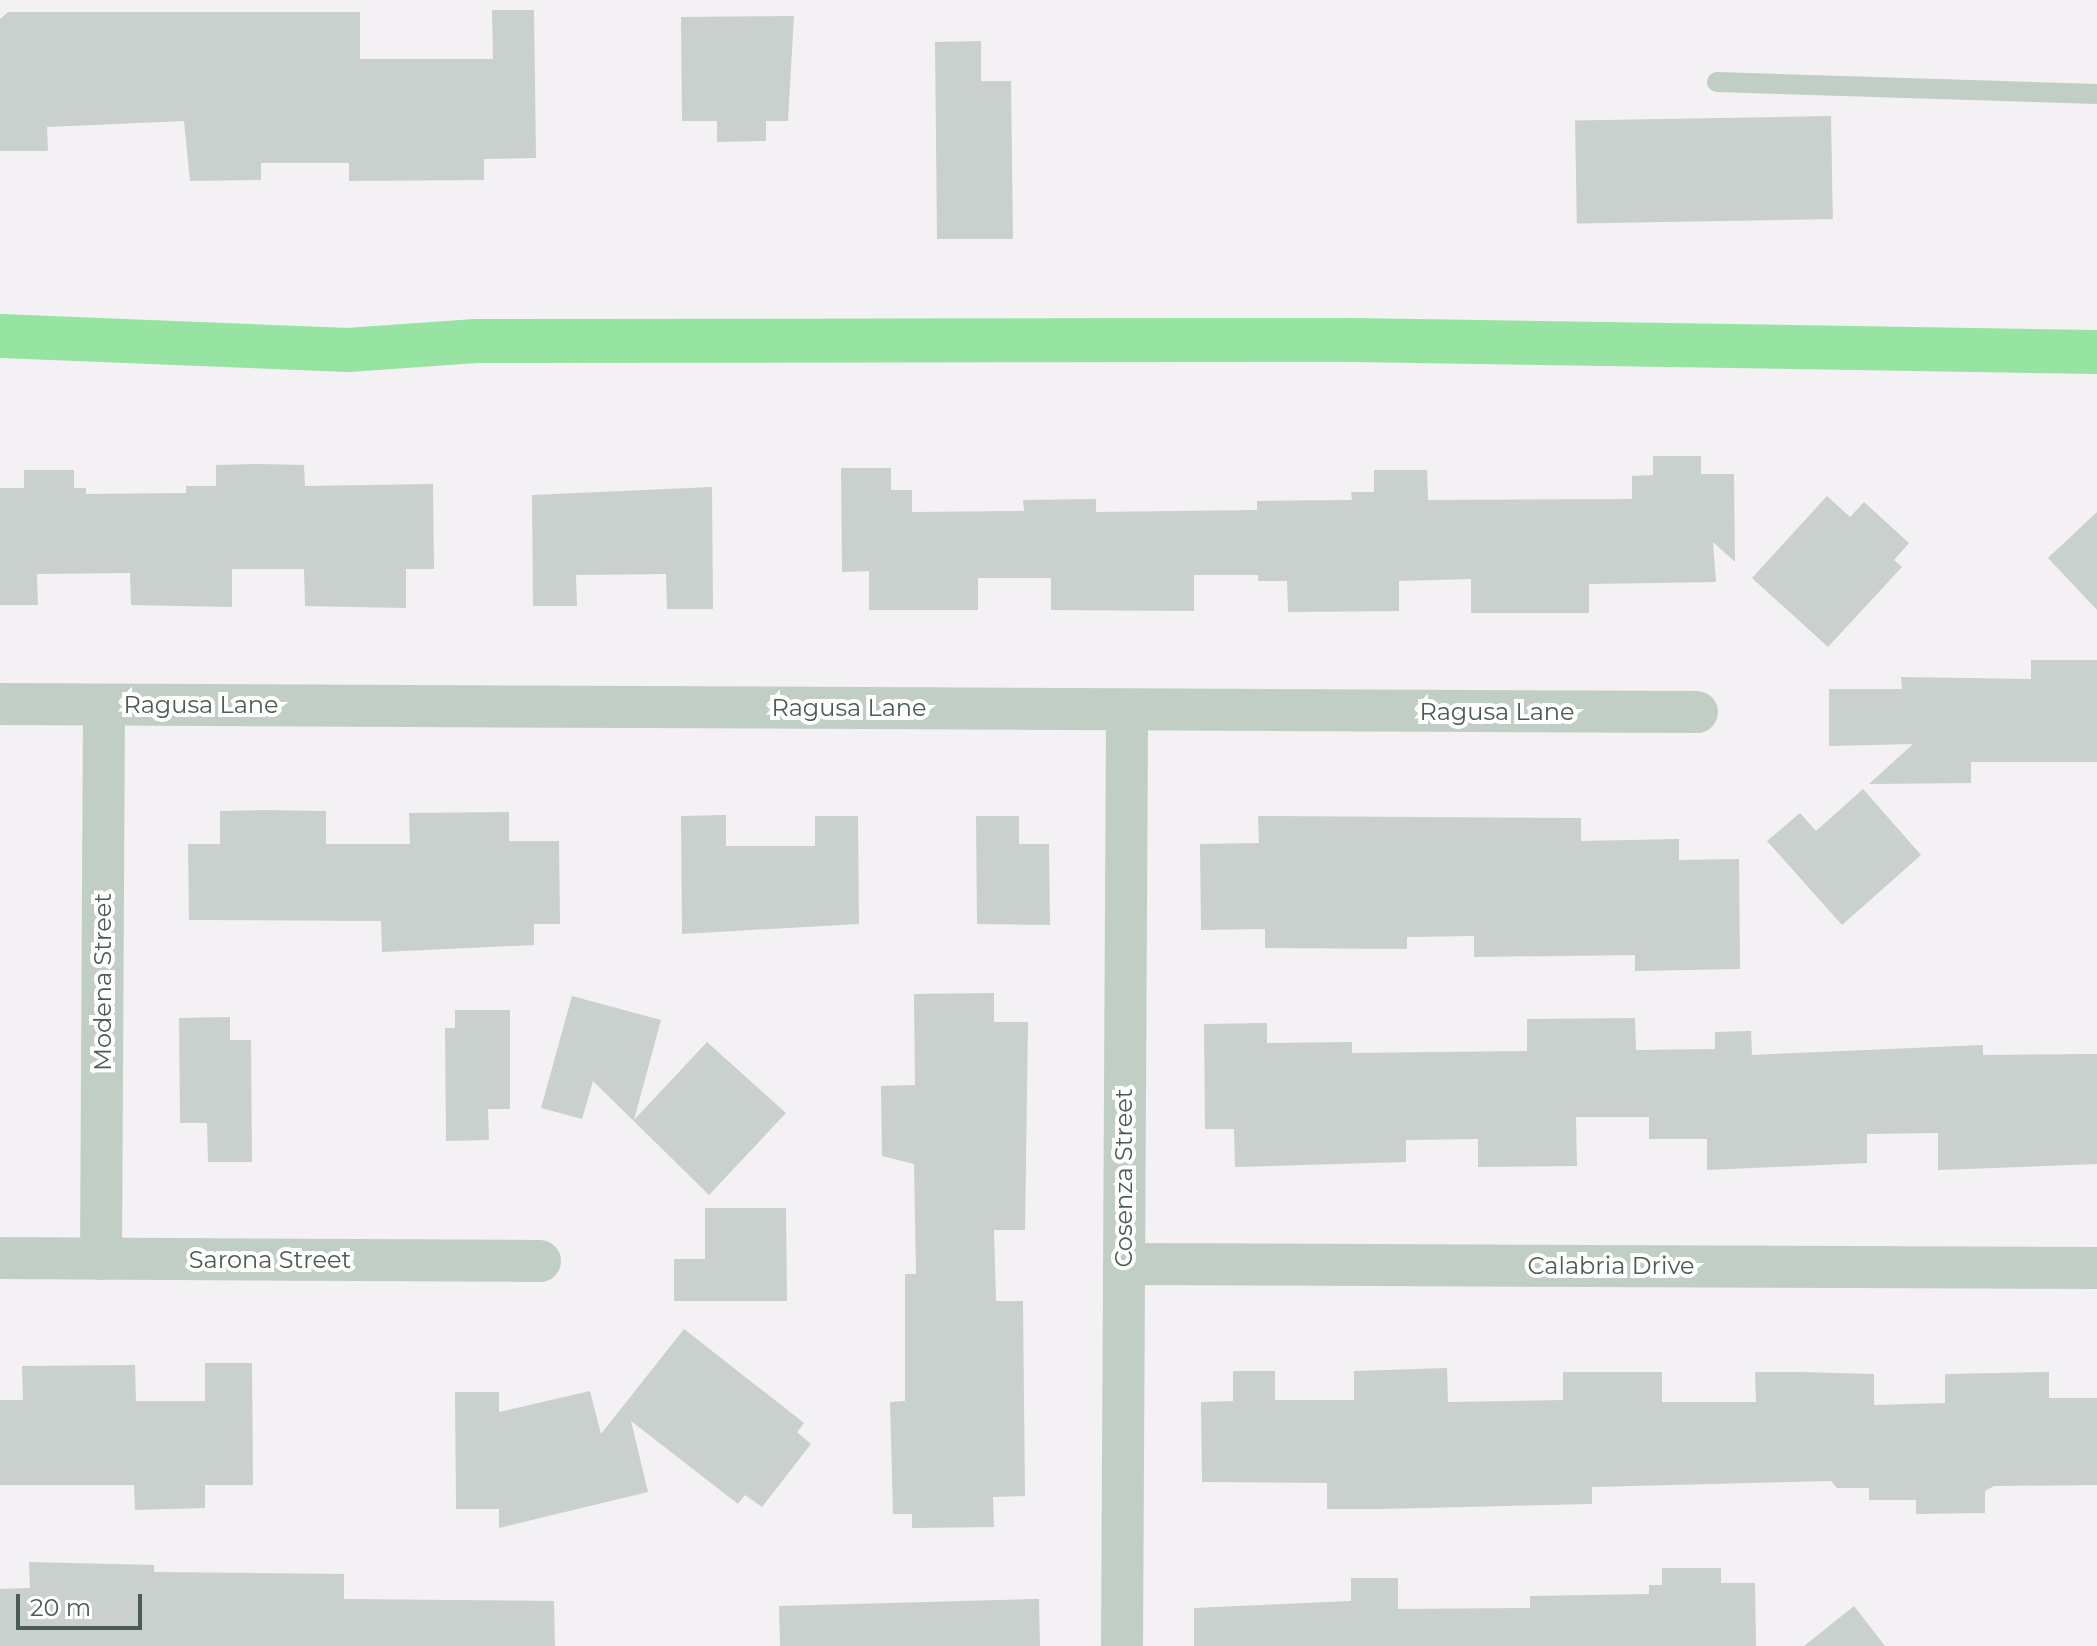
<!DOCTYPE html>
<style>
body{margin:0}
#map{position:relative;width:2097px;height:1646px;overflow:hidden;background:#f3f1f3;font-family:Montserrat,sans-serif}
div>[style]{position:absolute}
.canal>*{height:44px;margin:-22px;padding:0 22px;transform-origin:22px;border-radius:22px;background:#97e3a2}
.building>*{inset:0;background:#c9d0cd;transform-origin:0 0}
.service>*{height:20px;margin:-10px;padding:0 10px;transform-origin:10px;border-radius:10px;background:#c1cec6}
.minor>*{height:42px;margin:-21px;padding:0 21px;transform-origin:21px;border-radius:21px;background:#c1cec6}
span{translate:-50% -50%;white-space:nowrap;text-align:center;line-height:1.15;-webkit-text-stroke:8px #fff;paint-order:stroke}
.street-label{font-size:24px;color:#4b5d52}
.scale{position:absolute;left:16px;top:1594px;width:126px;height:36px;box-sizing:border-box;border:4px solid #4b5d52;border-top:0;padding-left:10px;font-size:24px;line-height:28px;white-space:nowrap;color:#4b5d52;-webkit-text-stroke:6px #fff;paint-order:stroke}
</style>
<div id="map">
<div class="canal">
<i style="left:0;top:336px;width:348px;rotate:2.3deg"></i>
<i style="left:348px;top:350px;width:128px;rotate:-4deg"></i>
<i style="left:476px;top:341px;width:877px;rotate:-0.07deg"></i>
<i style="left:1353px;top:340px;width:744px;rotate:0.92deg"></i>
</div>
<div class="building">
<i style="clip-path:polygon(492px 10px,534px 10px,536px 158px,484px 159px,484px 180px,349px 181px,349px 163px,261px 163px,261px 180px,190px 181px,184px 121px,47px 127px,48px 151px,0 151px,0 19px,8px 12px,360px 12px,360px 59px,493px 59px)"></i>
<i style="clip-path:polygon(794px 16px,788px 121px,766px 121px,766px 141px,717px 142px,717px 121px,682px 121px,681px 17px)"></i>
<i style="clip-path:polygon(981px 41px,981px 81px,1011px 81px,1013px 239px,937px 239px,935px 42px)"></i>
<i style="left:1831px;top:116px;width:103px;height:256px;rotate:89deg"></i>
<i style="clip-path:polygon(1653px 456px,1701px 456px,1701px 474px,1734px 474px,1735px 562px,1713px 542px,1716px 582px,1589px 584px,1589px 613px,1471px 613px,1471px 579px,1399px 581px,1399px 611px,1288px 612px,1287px 581px,1258px 581px,1258px 575px,1194px 575px,1194px 611px,1051px 610px,1051px 578px,978px 578px,978px 610px,869px 610px,869px 571px,842px 572px,841px 468px,891px 468px,891px 490px,912px 490px,912px 512px,1024px 511px,1023px 500px,1096px 499px,1096px 512px,1257px 510px,1257px 501px,1352px 500px,1351px 492px,1374px 492px,1374px 470px,1427px 470px,1428px 500px,1632px 499px,1632px 476px,1653px 475px)"></i>
<i style="clip-path:polygon(260px 464px,304px 465px,305px 486px,433px 484px,434px 569px,406px 569px,406px 608px,305px 606px,304px 569px,232px 569px,232px 607px,131px 605px,130px 573px,37px 574px,38px 605px,0 605px,0 488px,24px 488px,24px 470px,74px 470px,74px 488px,86px 488px,86px 494px,186px 493px,186px 486px,216px 486px,216px 465px)"></i>
<i style="clip-path:polygon(712px 487px,713px 609px,667px 609px,666px 574px,576px 575px,577px 606px,533px 606px,532px 495px)"></i>
<i style="clip-path:polygon(1827px 496px,1850px 517px,1864px 502px,1909px 543px,1894px 560px,1902px 567px,1828px 647px,1752px 578px)"></i>
<i style="clip-path:polygon(2097px 512px,2097px 610px,2048px 558px)"></i>
<i style="clip-path:polygon(2031px 660px,2097px 660px,2097px 762px,1971px 762px,1971px 783px,1869px 784px,1913px 744px,1829px 746px,1829px 689px,1902px 689px,1901px 677px,2031px 679px)"></i>
<i style="clip-path:polygon(1863px 789px,1921px 855px,1842px 925px,1767px 841px,1800px 813px,1816px 831px)"></i>
<i style="clip-path:polygon(262px 810px,326px 811px,326px 844px,410px 844px,409px 813px,509px 812px,509px 841px,559px 841px,560px 924px,534px 924px,534px 945px,382px 952px,381px 921px,189px 920px,188px 844px,220px 844px,220px 811px)"></i>
<i style="clip-path:polygon(726px 815px,726px 846px,815px 846px,815px 816px,858px 816px,859px 924px,682px 934px,681px 816px)"></i>
<i style="clip-path:polygon(976px 816px,1019px 816px,1019px 844px,1049px 844px,1050px 925px,977px 924px)"></i>
<i style="clip-path:polygon(1258px 816px,1581px 818px,1581px 841px,1679px 839px,1679px 860px,1739px 859px,1740px 969px,1635px 971px,1635px 955px,1474px 957px,1474px 936px,1407px 937px,1407px 949px,1265px 948px,1265px 929px,1201px 930px,1200px 844px,1259px 843px)"></i>
<i style="clip-path:polygon(994px 993px,994px 1022px,1028px 1022px,1025px 1230px,994px 1230px,996px 1301px,1023px 1301px,1025px 1496px,993px 1497px,994px 1527px,912px 1528px,912px 1514px,893px 1514px,890px 1402px,905px 1401px,905px 1274px,916px 1274px,914px 1164px,882px 1156px,881px 1086px,915px 1085px,914px 994px)"></i>
<i style="clip-path:polygon(572px 996px,661px 1020px,634px 1120px,707px 1042px,786px 1113px,709px 1195px,593px 1081px,582px 1119px,541px 1108px)"></i>
<i style="clip-path:polygon(455px 1010px,510px 1010px,510px 1109px,488px 1109px,489px 1140px,446px 1141px,445px 1028px,455px 1028px)"></i>
<i style="clip-path:polygon(230px 1017px,230px 1040px,251px 1040px,252px 1162px,208px 1162px,207px 1123px,180px 1123px,179px 1018px)"></i>
<i style="clip-path:polygon(1635px 1018px,1636px 1050px,1715px 1049px,1715px 1032px,1751px 1031px,1752px 1055px,1983px 1045px,1983px 1055px,2097px 1054px,2097px 1164px,1938px 1170px,1938px 1133px,1867px 1134px,1867px 1163px,1707px 1170px,1707px 1139px,1649px 1139px,1649px 1117px,1576px 1117px,1577px 1166px,1478px 1167px,1478px 1139px,1406px 1140px,1406px 1162px,1235px 1167px,1234px 1129px,1205px 1129px,1204px 1024px,1267px 1023px,1267px 1043px,1352px 1042px,1352px 1053px,1527px 1051px,1527px 1019px)"></i>
<i style="clip-path:polygon(705px 1208px,786px 1208px,787px 1301px,674px 1301px,674px 1259px,705px 1259px)"></i>
<i style="clip-path:polygon(684px 1329px,804px 1423px,797px 1432px,811px 1444px,762px 1507px,745px 1495px,738px 1504px,631px 1421px,648px 1492px,499px 1528px,499px 1509px,456px 1509px,455px 1392px,499px 1392px,499px 1412px,590px 1391px,601px 1434px)"></i>
<i style="clip-path:polygon(205px 1363px,252px 1363px,253px 1485px,205px 1485px,205px 1508px,135px 1510px,134px 1485px,0 1485px,0 1400px,23px 1400px,22px 1366px,135px 1365px,136px 1401px,205px 1401px)"></i>
<i style="clip-path:polygon(1447px 1368px,1448px 1402px,1563px 1400px,1563px 1372px,1662px 1372px,1662px 1402px,1756px 1402px,1755px 1372px,1799px 1372px,1874px 1374px,1874px 1405px,1945px 1403px,1945px 1374px,2049px 1372px,2049px 1398px,2097px 1398px,2097px 1485px,1994px 1486px,1985px 1491px,1985px 1513px,1916px 1514px,1916px 1500px,1869px 1500px,1869px 1488px,1837px 1488px,1831px 1481px,1592px 1487px,1592px 1504px,1381px 1509px,1327px 1509px,1327px 1483px,1202px 1482px,1201px 1402px,1233px 1401px,1233px 1371px,1275px 1371px,1275px 1400px,1354px 1400px,1354px 1371px)"></i>
<i style="clip-path:polygon(29px 1562px,154px 1565px,154px 1572px,344px 1574px,344px 1599px,554px 1601px,555px 1646px,0 1646px,0 1589px,30px 1588px)"></i>
<i style="clip-path:polygon(1662px 1568px,1721px 1568px,1721px 1583px,1755px 1583px,1756px 1646px,1194px 1646px,1194px 1608px,1351px 1601px,1351px 1578px,1398px 1578px,1398px 1609px,1530px 1608px,1530px 1596px,1649px 1594px,1649px 1585px,1662px 1585px)"></i>
<i style="clip-path:polygon(1039px 1599px,1040px 1646px,780px 1646px,779px 1606px)"></i>
<i style="clip-path:polygon(1854px 1606px,1885px 1646px,1804px 1646px)"></i>
</div>
<div class="service">
<i style="left:1717px;top:82px;width:380px;rotate:1.8deg"></i>
</div>
<div class="minor">
<i style="left:0;top:704px;width:1697px;rotate:0.27deg"></i>
<i style="left:0;top:1258px;width:540px;rotate:0.32deg"></i>
<i style="left:101px;top:1259px;width:554px;rotate:-89.69deg"></i>
<i style="left:1124px;top:1264px;width:973px;rotate:0.24deg"></i>
<i style="left:1122px;top:1646px;width:936px;rotate:-89.69deg"></i>
</div>
<div class="street-label">
<span style="left:201px;top:705px">Ragusa Lane</span>
<span style="left:849px;top:708px">Ragusa Lane</span>
<span style="left:1497px;top:712px">Ragusa Lane</span>
<span style="left:103px;top:982px;rotate:-90deg">Modena Street</span>
<span style="left:1124px;top:1178px;rotate:-90deg">Cosenza Street</span>
<span style="left:270px;top:1260px">Sarona Street</span>
<span style="left:1611px;top:1266px">Calabria Drive</span>
</div>
<div class="scale">20 m</div>
</div>
